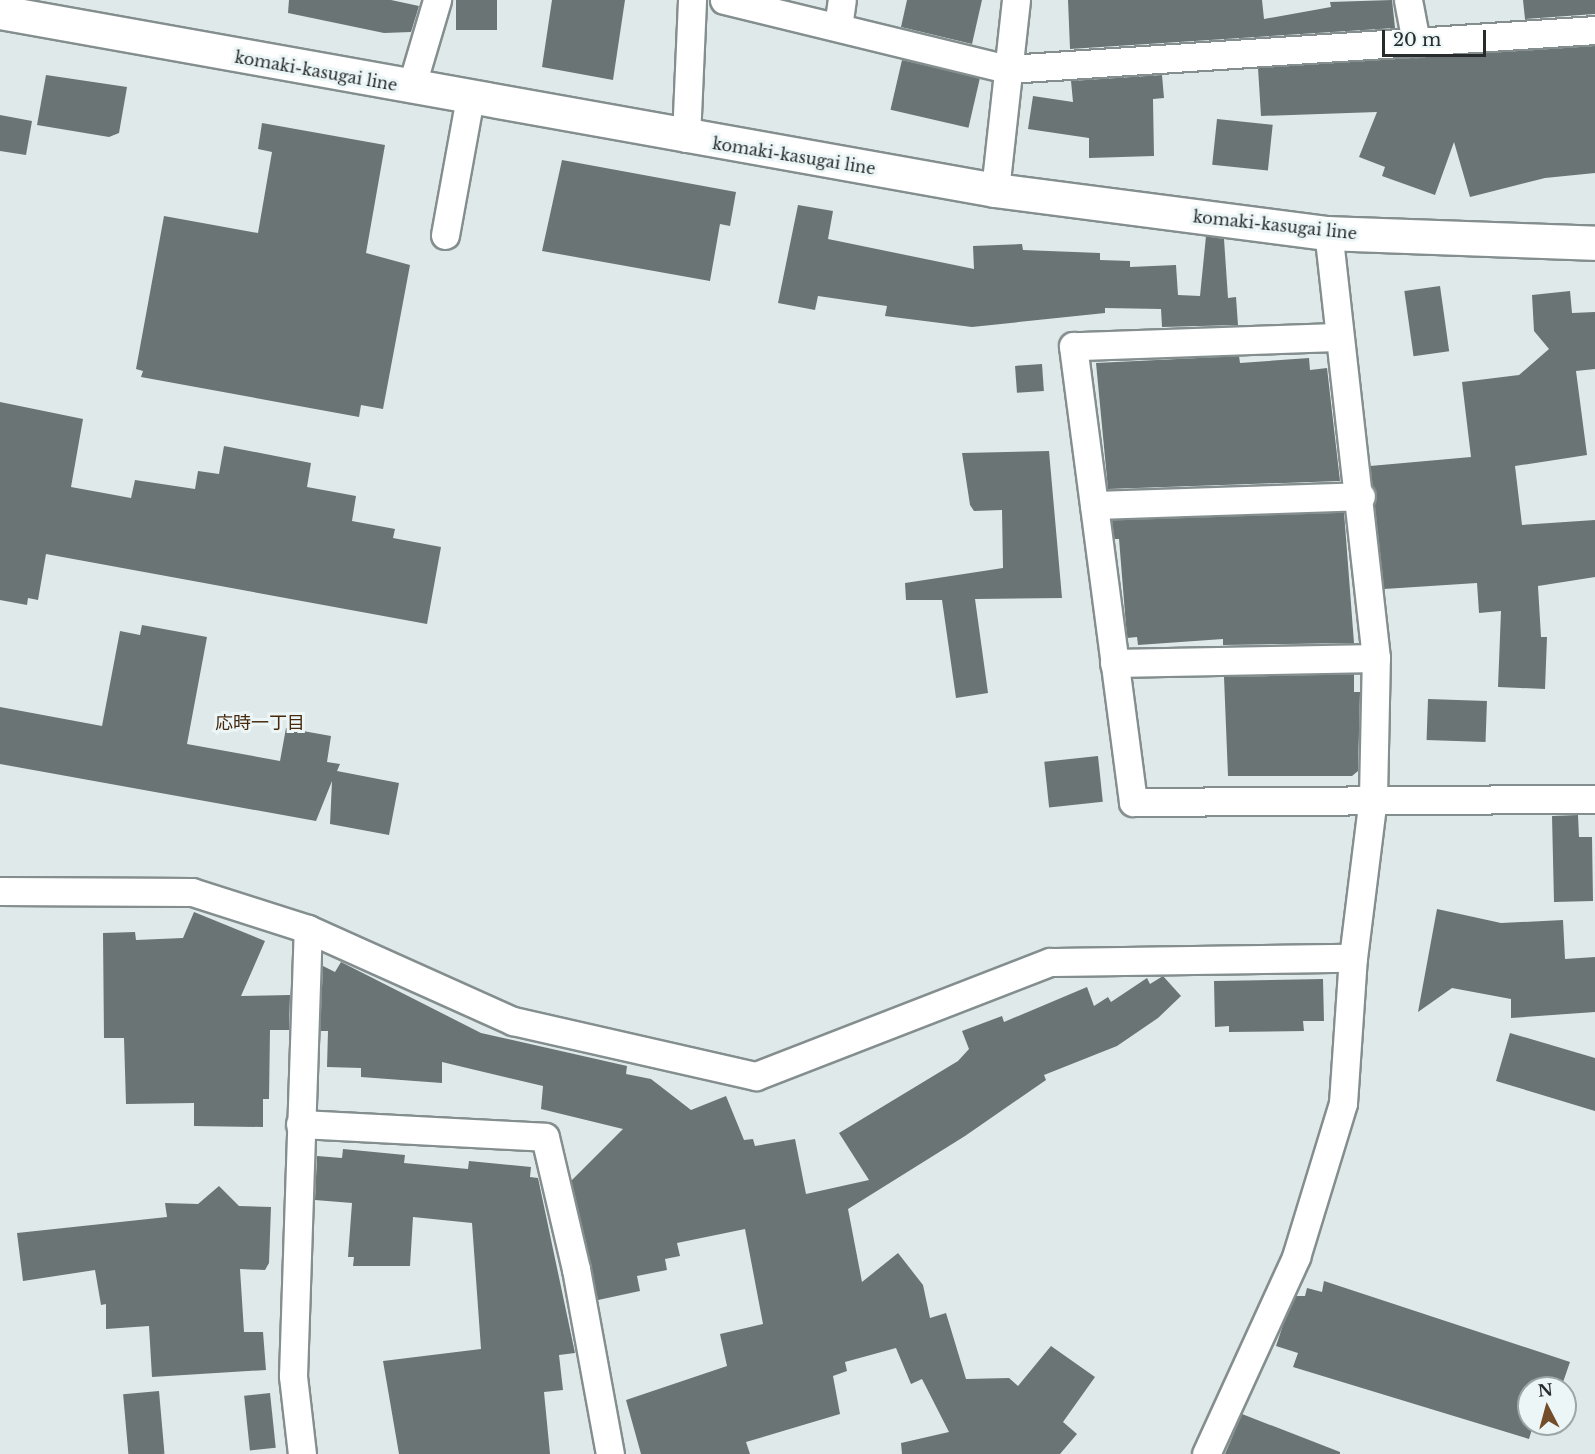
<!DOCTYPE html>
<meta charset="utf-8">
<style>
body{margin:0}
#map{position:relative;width:1595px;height:1454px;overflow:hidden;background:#dfe9ea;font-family:"Libre Baskerville","Noto Sans JP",serif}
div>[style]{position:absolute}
.building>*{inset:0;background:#6b7475;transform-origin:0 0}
.roads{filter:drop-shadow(2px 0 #848e8e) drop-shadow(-2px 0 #848e8e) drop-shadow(0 2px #848e8e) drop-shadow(0 -2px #848e8e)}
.minor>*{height:27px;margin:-13.5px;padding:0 13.5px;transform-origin:13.5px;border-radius:13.5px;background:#fff}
.secondary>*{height:33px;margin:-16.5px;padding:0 16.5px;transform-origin:16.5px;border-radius:16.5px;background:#fff}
span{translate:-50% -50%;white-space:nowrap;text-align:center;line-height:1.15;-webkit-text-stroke:6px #ecf6f7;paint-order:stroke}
.street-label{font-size:16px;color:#272b2b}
.neighbourhood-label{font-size:18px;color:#46290c}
.north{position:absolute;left:1517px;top:1376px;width:60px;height:60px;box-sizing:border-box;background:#ecf6f7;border:2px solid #9da5a5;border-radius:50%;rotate:354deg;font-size:16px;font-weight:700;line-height:24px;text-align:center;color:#272b2b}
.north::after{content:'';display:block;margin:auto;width:21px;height:27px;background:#734d29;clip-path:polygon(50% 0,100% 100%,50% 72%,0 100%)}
.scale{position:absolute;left:1382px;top:30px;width:104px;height:27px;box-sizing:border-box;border:3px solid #272b2b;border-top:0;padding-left:8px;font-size:18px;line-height:21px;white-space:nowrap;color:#272b2b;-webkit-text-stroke:4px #ecf6f7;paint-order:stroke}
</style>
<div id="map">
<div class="building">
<i style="clip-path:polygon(289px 0,391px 0,419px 6px,411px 32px,384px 33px,288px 13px)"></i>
<i style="left:456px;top:0;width:41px;height:30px"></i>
<i style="clip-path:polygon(552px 0,625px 0,613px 80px,542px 67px)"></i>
<i style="clip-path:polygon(907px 0,982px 0,972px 44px,901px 27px)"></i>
<i style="clip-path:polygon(1068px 0,1262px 0,1264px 19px,1331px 7px,1330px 2px,1392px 0,1395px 28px,1070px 49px)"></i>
<i style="clip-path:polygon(1523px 0,1595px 0,1595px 14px,1525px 19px)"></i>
<i style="clip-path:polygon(1595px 46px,1595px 173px,1545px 178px,1470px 197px,1454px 142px,1435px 195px,1382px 176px,1385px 167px,1359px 157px,1377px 112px,1261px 116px,1258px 68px)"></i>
<i style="left:902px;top:60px;width:80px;height:51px;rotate:13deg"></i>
<i style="clip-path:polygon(46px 75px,127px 87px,119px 133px,109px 137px,37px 125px)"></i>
<i style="clip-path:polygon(1162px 75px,1164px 98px,1153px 99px,1154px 156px,1089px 158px,1089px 138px,1028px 129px,1033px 96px,1073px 102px,1071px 81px)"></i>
<i style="clip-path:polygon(0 115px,32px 121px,26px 155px,0 151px)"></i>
<i style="left:1217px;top:119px;width:56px;height:46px;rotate:6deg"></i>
<i style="clip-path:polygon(262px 123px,385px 145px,366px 253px,410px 265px,383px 409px,361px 405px,359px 417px,141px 377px,143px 371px,136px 369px,164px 216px,258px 233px,272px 152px,258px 149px)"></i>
<i style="clip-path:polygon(562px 160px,736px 192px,730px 226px,720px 224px,710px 281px,542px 251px)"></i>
<i style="clip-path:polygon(798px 205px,833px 211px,828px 239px,974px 269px,973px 246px,1022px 244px,1023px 250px,1100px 253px,1100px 260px,1130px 261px,1130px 267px,1176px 265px,1178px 295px,1200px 296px,1206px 236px,1224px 239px,1228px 298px,1236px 297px,1238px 325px,1162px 327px,1161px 309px,1105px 308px,1105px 313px,972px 327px,885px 316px,887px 306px,818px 296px,815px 310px,778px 303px)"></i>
<i style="left:1440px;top:286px;width:66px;height:36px;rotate:82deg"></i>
<i style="clip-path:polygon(1570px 291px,1572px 313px,1595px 312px,1595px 369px,1576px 371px,1587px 455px,1515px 466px,1522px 525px,1595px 520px,1595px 577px,1538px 586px,1541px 637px,1547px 637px,1545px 689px,1498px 687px,1501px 611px,1479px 613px,1477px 583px,1384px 589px,1370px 466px,1471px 457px,1462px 382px,1519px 375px,1549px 349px,1534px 331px,1532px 295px)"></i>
<i style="clip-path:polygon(1239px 356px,1240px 363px,1309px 358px,1310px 370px,1327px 368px,1340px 481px,1108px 489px,1096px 363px)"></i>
<i style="left:1042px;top:364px;width:27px;height:27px;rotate:86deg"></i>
<i style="clip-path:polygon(0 402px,83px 419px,71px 487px,131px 498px,135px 480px,195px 489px,198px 471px,219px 474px,224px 446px,311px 463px,307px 487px,356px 496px,352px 521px,395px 529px,393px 538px,441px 547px,427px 624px,46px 554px,38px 600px,28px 598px,27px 605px,0 600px)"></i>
<i style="clip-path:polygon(1049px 451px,1062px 598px,975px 599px,988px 693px,956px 698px,942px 600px,906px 600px,905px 583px,1003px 568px,1002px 510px,974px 511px,970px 505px,962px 453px)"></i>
<i style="clip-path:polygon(1344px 512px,1354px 643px,1223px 645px,1223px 639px,1138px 645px,1137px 637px,1127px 638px,1119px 539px,1114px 539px,1112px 520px)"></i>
<i style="clip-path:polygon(142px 625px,207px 637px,187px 744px,280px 761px,286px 728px,331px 736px,327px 762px,340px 764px,337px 771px,399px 783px,389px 835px,330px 824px,332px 781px,316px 821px,0 764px,0 707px,102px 726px,120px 631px,140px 635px)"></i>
<i style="clip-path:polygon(1354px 674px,1354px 692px,1360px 692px,1358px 771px,1352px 776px,1228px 776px,1224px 677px)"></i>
<i style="left:1428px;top:699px;width:59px;height:41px;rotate:2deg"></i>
<i style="left:1098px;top:756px;width:46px;height:54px;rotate:84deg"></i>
<i style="clip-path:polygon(1578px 815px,1579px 837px,1592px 837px,1593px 901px,1554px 902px,1552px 816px)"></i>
<i style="clip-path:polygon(1437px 909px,1501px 923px,1563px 920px,1565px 959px,1595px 957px,1595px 1012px,1511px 1018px,1511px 999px,1452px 988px,1418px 1012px)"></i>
<i style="clip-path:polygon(194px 912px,265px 941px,241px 996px,290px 995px,289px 1030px,270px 1030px,269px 1099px,263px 1099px,263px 1127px,194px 1126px,194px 1103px,126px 1104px,124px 1038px,104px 1038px,103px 933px,135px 932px,136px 940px,183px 938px)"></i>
<i style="clip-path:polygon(341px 962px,481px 1033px,627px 1066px,626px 1074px,651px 1079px,691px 1110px,726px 1096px,744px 1140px,753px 1139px,755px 1146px,795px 1139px,806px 1194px,869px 1180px,839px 1133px,958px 1061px,969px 1049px,962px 1031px,1002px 1016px,1004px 1022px,1087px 987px,1094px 1006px,1108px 997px,1111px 1002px,1147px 978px,1150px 984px,1163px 976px,1181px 996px,1158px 1018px,1117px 1046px,1044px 1075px,1046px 1080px,965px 1136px,848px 1209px,862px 1282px,898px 1253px,923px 1285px,930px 1318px,946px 1313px,966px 1379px,1009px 1378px,1018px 1386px,1051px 1346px,1095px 1377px,1063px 1422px,1077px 1434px,1060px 1454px,902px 1454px,901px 1443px,949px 1432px,922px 1379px,911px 1384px,896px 1348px,845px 1362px,847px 1371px,833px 1376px,840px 1414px,746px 1442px,750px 1454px,641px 1454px,626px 1400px,727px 1366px,720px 1334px,763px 1324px,745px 1229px,677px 1243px,680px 1256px,665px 1259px,667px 1270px,637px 1276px,640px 1291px,598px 1300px,571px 1181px,623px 1129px,541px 1109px,543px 1086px,442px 1062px,442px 1083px,361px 1077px,361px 1068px,327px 1067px,328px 1031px,320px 1031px,323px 966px,335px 972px)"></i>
<i style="clip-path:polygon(1323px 979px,1324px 1021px,1303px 1021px,1304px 1031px,1229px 1032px,1229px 1026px,1215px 1027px,1214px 981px)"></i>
<i style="clip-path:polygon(1510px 1033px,1595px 1058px,1595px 1111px,1496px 1081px)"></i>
<i style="clip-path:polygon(343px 1149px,405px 1155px,404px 1163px,468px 1169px,469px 1161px,531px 1167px,530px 1177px,538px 1178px,575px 1353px,559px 1355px,563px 1390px,544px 1392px,550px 1454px,399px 1454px,383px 1361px,481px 1349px,472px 1223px,413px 1217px,410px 1266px,353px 1266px,354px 1257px,348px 1257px,352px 1203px,315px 1200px,317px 1156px,342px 1158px)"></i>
<i style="clip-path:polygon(219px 1186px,239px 1206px,271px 1207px,269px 1263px,265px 1270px,240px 1269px,244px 1332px,263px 1332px,266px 1370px,152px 1377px,149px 1326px,106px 1329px,106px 1304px,101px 1305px,95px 1270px,23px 1281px,17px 1233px,167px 1217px,165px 1203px,198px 1204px)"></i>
<i style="clip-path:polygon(1324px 1281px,1570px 1362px,1561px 1388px,1529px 1388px,1529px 1424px,1549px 1424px,1547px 1430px,1533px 1426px,1529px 1439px,1293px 1367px,1298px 1353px,1276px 1346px,1284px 1322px,1295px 1296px,1305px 1296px,1307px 1288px,1322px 1292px)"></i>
<i style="left:159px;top:1391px;width:63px;height:36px;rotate:85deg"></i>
<i style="left:270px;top:1393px;width:55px;height:26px;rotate:84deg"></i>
<i style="clip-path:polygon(1242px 1414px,1340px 1452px,1340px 1454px,1225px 1454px)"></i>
</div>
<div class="roads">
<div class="minor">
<i style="left:724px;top:0;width:292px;rotate:13.7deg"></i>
<i style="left:1008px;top:69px;width:588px;rotate:-3.8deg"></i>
<i style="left:1408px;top:0;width:43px;rotate:79.2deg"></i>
<i style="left:838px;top:27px;width:27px;rotate:-82deg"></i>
<i style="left:411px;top:88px;width:92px;rotate:-73.5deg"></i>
<i style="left:686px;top:138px;width:138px;rotate:-87.5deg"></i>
<i style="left:995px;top:190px;width:191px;rotate:-83.7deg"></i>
<i style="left:445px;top:235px;width:139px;rotate:-79.7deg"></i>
<i style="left:1337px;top:337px;width:264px;rotate:178deg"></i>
<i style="left:1073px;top:346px;width:460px;rotate:82.5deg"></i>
<i style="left:1133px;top:802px;width:462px;rotate:-0.4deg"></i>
<i style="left:1094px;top:505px;width:267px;rotate:-1.9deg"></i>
<i style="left:1114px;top:663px;width:262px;rotate:-1.1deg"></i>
<i style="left:0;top:891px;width:192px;rotate:0.3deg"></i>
<i style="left:192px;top:892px;width:122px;rotate:17.7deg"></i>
<i style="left:308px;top:929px;width:225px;rotate:24.2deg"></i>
<i style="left:513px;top:1021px;width:249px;rotate:12.8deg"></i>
<i style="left:756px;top:1076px;width:315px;rotate:-21.2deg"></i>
<i style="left:1050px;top:962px;width:303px;rotate:-0.8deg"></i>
<i style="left:300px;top:1124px;width:245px;rotate:3deg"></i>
<i style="left:545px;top:1137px;width:136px;rotate:76.8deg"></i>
<i style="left:576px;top:1269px;width:188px;rotate:79.6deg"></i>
<i style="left:302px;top:1454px;width:79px;rotate:-96.6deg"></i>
<i style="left:293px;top:1376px;width:447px;rotate:-88.1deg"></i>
<i style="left:1206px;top:1454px;width:217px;rotate:-65.4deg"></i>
<i style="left:1296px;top:1257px;width:161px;rotate:-73deg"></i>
<i style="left:1343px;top:1103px;width:145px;rotate:-86.1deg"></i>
<i style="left:1353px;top:958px;width:162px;rotate:-82.9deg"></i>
<i style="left:1373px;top:797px;width:139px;rotate:-88.8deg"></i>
<i style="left:1376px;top:658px;width:428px;rotate:-96.4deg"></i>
</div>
<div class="secondary">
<i style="left:0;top:12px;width:1011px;rotate:10.14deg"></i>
<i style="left:995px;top:190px;width:336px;rotate:7.4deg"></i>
<i style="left:1328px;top:233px;width:267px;rotate:2.1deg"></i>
</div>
</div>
<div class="street-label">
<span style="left:316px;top:71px;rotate:10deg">komaki-kasugai line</span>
<span style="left:794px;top:156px;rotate:9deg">komaki-kasugai line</span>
<span style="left:1275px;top:225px;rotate:6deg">komaki-kasugai line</span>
</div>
<div class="neighbourhood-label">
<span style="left:260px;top:723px">応時一丁目</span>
</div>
<div class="north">N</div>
<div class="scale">20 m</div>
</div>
